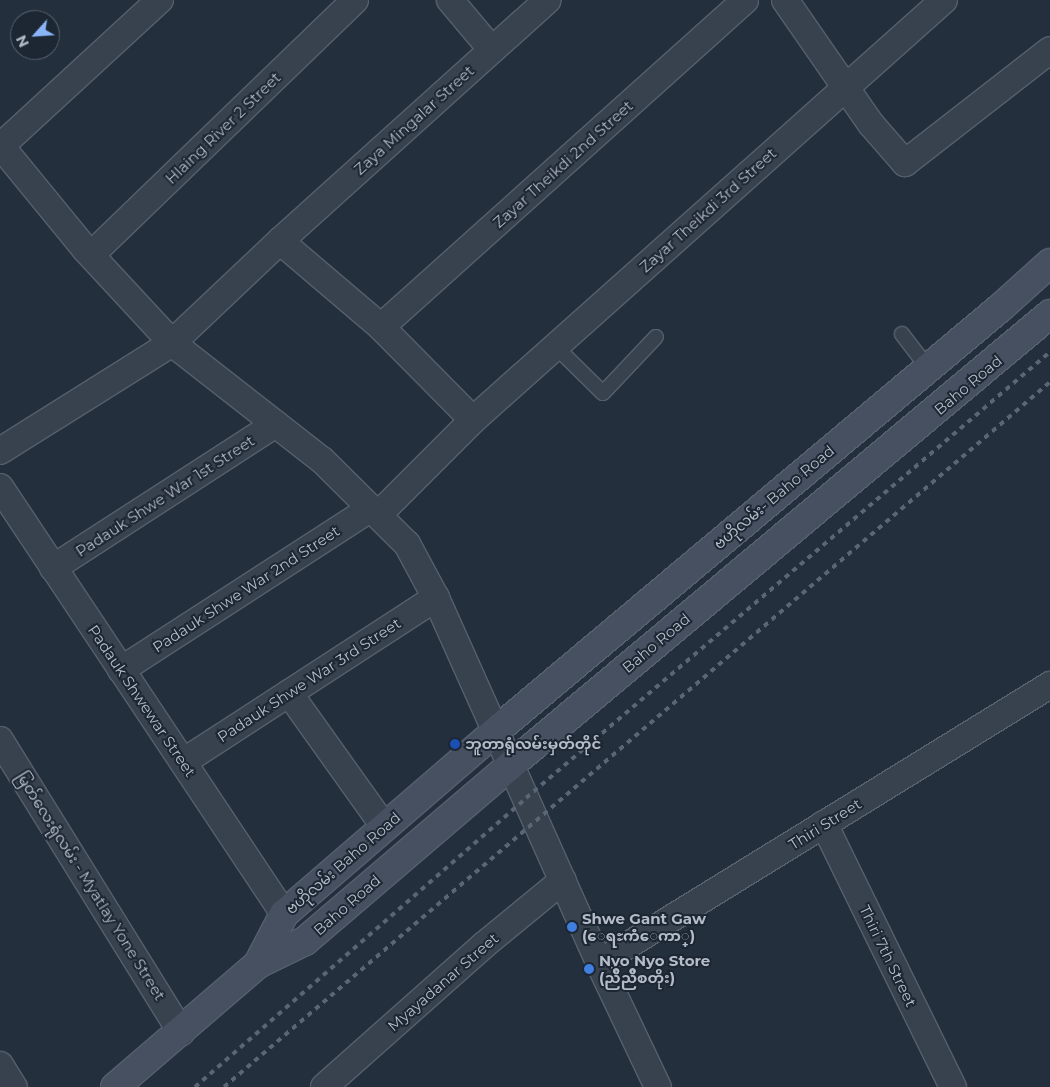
<!DOCTYPE html>
<meta charset="utf-8">
<style>
body{margin:0}
#map{position:relative;width:1050px;height:1087px;overflow:hidden;background:#242f3e;font-family:Montserrat,"Noto Sans Myanmar",sans-serif}
div>[style]{position:absolute}
.roads{filter:drop-shadow(1px 0 #565f6c) drop-shadow(-1px 0 #565f6c) drop-shadow(0 1px #565f6c) drop-shadow(0 -1px #565f6c)}
.lane>*{height:14px;margin:-7px;padding:0 7px;transform-origin:7px;border-radius:7px;background:#38414e}
.street>*{height:26px;margin:-13px;padding:0 13px;transform-origin:13px;border-radius:13px;background:#38414e}
.secondary>*{height:28px;margin:-14px;padding:0 14px;transform-origin:14px;border-radius:14px;background:#465061}
.rail>*{height:4px;margin-top:-2px;transform-origin:0;background:repeating-linear-gradient(90deg,#5a6575 0 5px,transparent 0 10px)}
.dots>*{width:14px;height:14px;translate:-50% -50%;box-sizing:border-box;border:2px solid #1d2633;border-radius:50%}
span{translate:-50% -50%;white-space:nowrap;text-align:center;line-height:1.15;-webkit-text-stroke:4px #1d2633;paint-order:stroke}
.street-label{font-size:15px;color:#b4bcc9}
.poi-label{font-size:15px;color:#b4bcc9;font-weight:700}
.left{translate:0 -50%;text-align:left}
.north{position:absolute;left:10px;top:10px;width:50px;height:50px;box-sizing:border-box;background:#1d2633;border:1px solid #59626f;border-radius:50%;rotate:244deg;font-size:14px;font-weight:700;line-height:20px;text-align:center;color:#b4bcc9}
.north::after{content:'';display:block;margin:auto;width:18px;height:22px;background:#8ab4f8;clip-path:polygon(50% 0,100% 100%,50% 72%,0 100%)}
</style>
<div id="map">
<div class="roads">
<div class="lane">
<i style="left:902px;top:334px;width:43px;rotate:52.6deg"></i>
<i style="left:555px;top:346px;width:67px;rotate:44.4deg"></i>
<i style="left:603px;top:393px;width:77px;rotate:-46.6deg"></i>
</div>
<div class="street">
<i style="left:450px;top:0;width:65px;rotate:50deg"></i>
<i style="left:785px;top:0;width:151px;rotate:55.3deg"></i>
<i style="left:871px;top:124px;width:52px;rotate:48.9deg"></i>
<i style="left:905px;top:163px;width:184px;rotate:-37.9deg"></i>
<i style="left:0;top:145px;width:134px;rotate:50.7deg"></i>
<i style="left:85px;top:249px;width:128px;rotate:47.2deg"></i>
<i style="left:172px;top:343px;width:190px;rotate:38deg"></i>
<i style="left:322px;top:460px;width:120px;rotate:44.7deg"></i>
<i style="left:407px;top:544px;width:61px;rotate:61.8deg"></i>
<i style="left:436px;top:598px;width:400px;rotate:65.9deg"></i>
<i style="left:599px;top:963px;width:137px;rotate:64.6deg"></i>
<i style="left:1px;top:146px;width:216px;rotate:-42.6deg"></i>
<i style="left:280px;top:241px;width:133px;rotate:40.4deg"></i>
<i style="left:381px;top:327px;width:131px;rotate:45.3deg"></i>
<i style="left:91px;top:255px;width:367px;rotate:-44deg"></i>
<i style="left:381px;top:327px;width:489px;rotate:-41.9deg"></i>
<i style="left:0;top:451px;width:203px;rotate:-32.1deg"></i>
<i style="left:172px;top:343px;width:149px;rotate:-43.4deg"></i>
<i style="left:280px;top:241px;width:360px;rotate:-42deg"></i>
<i style="left:0;top:487px;width:513px;rotate:56.37deg"></i>
<i style="left:378px;top:515px;width:134px;rotate:-45deg"></i>
<i style="left:473px;top:420px;width:631px;rotate:-41.72deg"></i>
<i style="left:53px;top:568px;width:265px;rotate:-32.9deg"></i>
<i style="left:121px;top:670px;width:298px;rotate:-32.9deg"></i>
<i style="left:289px;top:693px;width:163px;rotate:54.5deg"></i>
<i style="left:0;top:740px;width:344px;rotate:58.2deg"></i>
<i style="left:183px;top:762px;width:302px;rotate:-33deg"></i>
<i style="left:824px;top:824px;width:293px;rotate:63.9deg"></i>
<i style="left:599px;top:963px;width:530px;rotate:-31.65deg"></i>
<i style="left:0;top:1065px;width:26px;rotate:58deg"></i>
<i style="left:324px;top:1087px;width:214px;rotate:-41.6deg"></i>
<i style="left:484px;top:945px;width:102px;rotate:-39.4deg"></i>
</div>
<div class="secondary">
<i style="left:258px;top:964px;width:52px;rotate:-26.1deg"></i>
<i style="left:305px;top:941px;width:272px;rotate:-40.5deg"></i>
<i style="left:512px;top:764px;width:701px;rotate:-39.91deg"></i>
<i style="left:115px;top:1087px;width:189px;rotate:-40.7deg"></i>
<i style="left:258px;top:964px;width:56px;rotate:-62.5deg"></i>
<i style="left:284px;top:914px;width:281px;rotate:-40.8deg"></i>
<i style="left:497px;top:730px;width:657px;rotate:-40deg"></i>
<i style="left:1000px;top:308px;width:67px;rotate:-42deg"></i>
</div>
</div>
<div class="rail">
<i style="left:195px;top:1087px;width:439px;rotate:-41.1deg"></i>
<i style="left:526px;top:798px;width:688px;rotate:-40.4deg"></i>
<i style="left:224px;top:1087px;width:1086px;rotate:-40.48deg"></i>
</div>
<div class="dots">
<i style="left:455px;top:744px;background:#1a4fb4"></i>
<i style="left:572px;top:927px;background:#3f7fe0"></i>
<i style="left:589px;top:969px;background:#3f7fe0"></i>
</div>
<div class="street-label">
<span style="left:414px;top:120px;rotate:-42deg">Zaya Mingalar Street</span>
<span style="left:223px;top:128px;rotate:-44deg">Hlaing River 2 Street</span>
<span style="left:563px;top:164px;rotate:-42deg">Zayar Theikdi 2nd Street</span>
<span style="left:708px;top:210px;rotate:-42deg">Zayar Theikdi 3rd Street</span>
<span style="left:968px;top:385px;rotate:-40deg">Baho Road</span>
<span style="left:165px;top:496px;rotate:-33deg">Padauk Shwe War 1st Street</span>
<span style="left:774px;top:497px;rotate:-40deg">ဗဟိုလမ်း- Baho Road</span>
<span style="left:246px;top:589px;rotate:-33deg">Padauk Shwe War 2nd Street</span>
<span style="left:656px;top:643px;rotate:-40deg">Baho Road</span>
<span style="left:309px;top:680px;rotate:-33deg">Padauk Shwe War 3rd Street</span>
<span style="left:142px;top:701px;rotate:56deg">Padauk Shwewar Street</span>
<span style="left:825px;top:824px;rotate:-32deg">Thiri Street</span>
<span style="left:343px;top:863px;rotate:-41deg">ဗဟိုလမ်း Baho Road</span>
<span style="left:91px;top:886px;rotate:58deg">မြတ်လေးရုံလမ်း - Myatlay Yone Street</span>
<span style="left:347px;top:905px;rotate:-41deg">Baho Road</span>
<span style="left:888px;top:956px;rotate:64deg">Thiri 7th Street</span>
<span style="left:443px;top:982px;rotate:-41deg">Myayadanar Street</span>
</div>
<div class="poi-label">
<span class="left" style="left:465px;top:744px">ဘူတာရုံလမ်းမှတ်တိုင်</span>
<span class="left" style="left:582px;top:927px">Shwe Gant Gaw<br>(ေရႊကံံေကာ္)</span>
<span class="left" style="left:599px;top:969px">Nyo Nyo Store<br>(ညိဳညိဳစတိုး)</span>
</div>
<div class="north">N</div>
</div>
